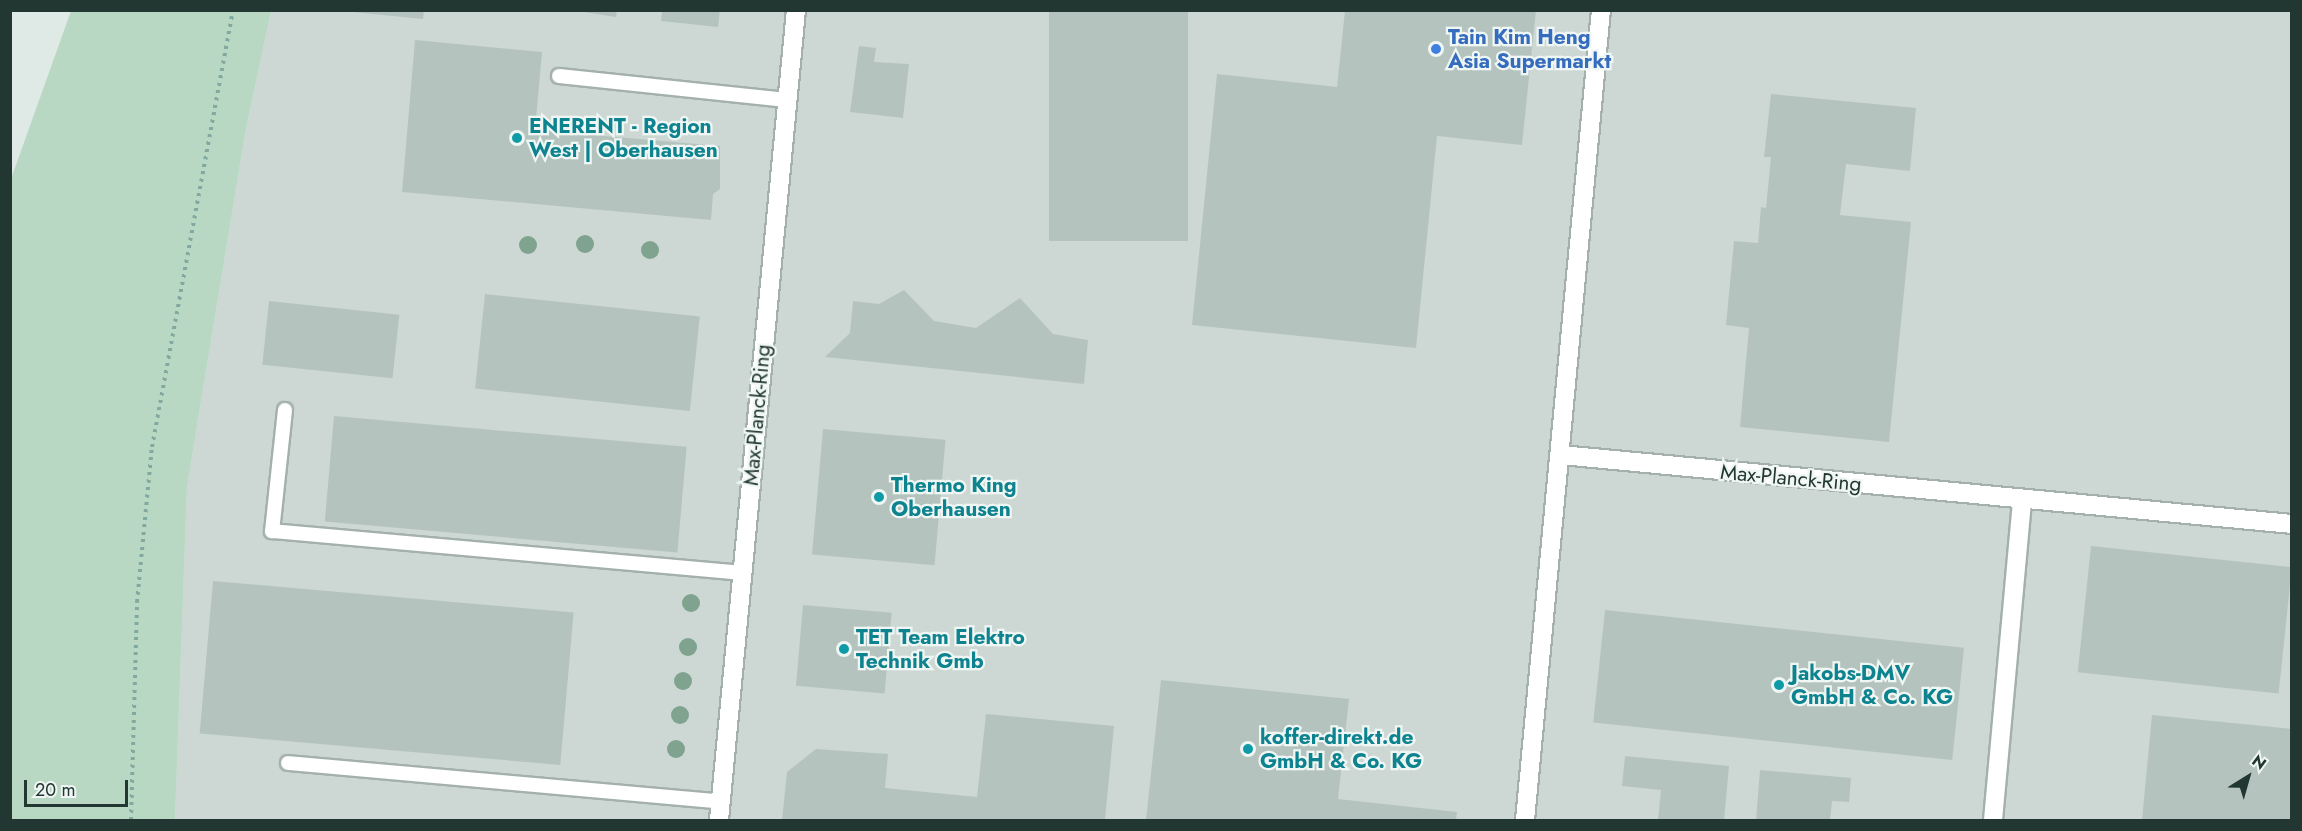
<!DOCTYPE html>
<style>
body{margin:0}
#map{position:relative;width:2302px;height:831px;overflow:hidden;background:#dfe9e5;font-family:Jost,sans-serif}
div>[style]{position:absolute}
.built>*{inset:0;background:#cdd8d4}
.green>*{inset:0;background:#b9d8c3}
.building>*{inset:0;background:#b5c3be;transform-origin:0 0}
.path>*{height:4px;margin-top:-2px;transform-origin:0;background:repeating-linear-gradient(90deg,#82a99f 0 3px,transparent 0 7.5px)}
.roads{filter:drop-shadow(2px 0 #a3b0ac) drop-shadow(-2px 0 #a3b0ac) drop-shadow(0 2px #a3b0ac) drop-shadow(0 -2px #a3b0ac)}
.service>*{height:14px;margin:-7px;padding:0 7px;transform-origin:7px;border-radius:7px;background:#fff}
.minor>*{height:18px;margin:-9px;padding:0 9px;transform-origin:9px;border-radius:9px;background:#fff}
.trees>*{width:18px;height:18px;margin:-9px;border-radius:50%;background:#7fa38f}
.dots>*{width:16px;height:16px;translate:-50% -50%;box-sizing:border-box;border:3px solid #eff6f3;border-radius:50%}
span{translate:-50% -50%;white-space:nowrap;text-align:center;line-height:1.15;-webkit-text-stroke:4.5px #eff6f3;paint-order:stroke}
.shop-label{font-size:21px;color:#366cbe;font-weight:700}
.left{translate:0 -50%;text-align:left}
.culture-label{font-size:21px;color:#0d838f;font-weight:700}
.street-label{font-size:21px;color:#223732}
.frame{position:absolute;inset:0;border:12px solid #223732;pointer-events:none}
.north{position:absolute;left:2218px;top:747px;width:60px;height:60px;-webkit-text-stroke:4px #eff6f3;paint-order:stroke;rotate:37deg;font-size:16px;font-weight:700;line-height:24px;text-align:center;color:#223732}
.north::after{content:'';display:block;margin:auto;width:21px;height:27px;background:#223732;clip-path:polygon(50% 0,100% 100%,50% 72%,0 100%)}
.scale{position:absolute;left:24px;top:780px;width:104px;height:27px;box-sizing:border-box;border:3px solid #223732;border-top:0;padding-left:8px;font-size:18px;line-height:21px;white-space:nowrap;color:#223732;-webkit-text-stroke:4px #eff6f3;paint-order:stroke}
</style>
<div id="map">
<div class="built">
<i style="clip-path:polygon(271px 11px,2291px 11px,2291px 820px,175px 820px,187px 487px,245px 134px)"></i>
</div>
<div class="green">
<i style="clip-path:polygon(71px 11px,271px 11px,245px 134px,187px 487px,175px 820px,11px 820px,11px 179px)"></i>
</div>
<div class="building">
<i style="clip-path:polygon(333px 10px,424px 10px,423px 19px)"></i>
<i style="clip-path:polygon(570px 10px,617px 10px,616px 17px)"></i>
<i style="clip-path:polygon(662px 10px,720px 10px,718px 27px,661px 21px)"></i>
<i style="left:1049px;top:10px;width:139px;height:231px"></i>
<i style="clip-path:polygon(1345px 10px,1536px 10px,1522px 145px,1437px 136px,1416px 348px,1192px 325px,1217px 74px,1337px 87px)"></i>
<i style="clip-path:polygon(415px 40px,542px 52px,535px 130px,720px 146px,720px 189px,713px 194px,711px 220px,402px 192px)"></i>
<i style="clip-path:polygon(859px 46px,876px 48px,874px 62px,909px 64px,903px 118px,850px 112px)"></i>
<i style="clip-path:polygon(1771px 94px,1916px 108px,1910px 171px,1846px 164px,1840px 215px,1911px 222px,1889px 442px,1740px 427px,1749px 328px,1726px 325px,1734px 241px,1758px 243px,1761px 207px,1766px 208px,1771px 157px,1764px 157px)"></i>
<i style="clip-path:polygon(904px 290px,934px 321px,976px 328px,1020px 298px,1053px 334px,1088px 340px,1084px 384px,825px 357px,850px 333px,853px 301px,879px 304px)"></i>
<i style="left:485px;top:294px;width:216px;height:95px;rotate:6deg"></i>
<i style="left:269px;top:301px;width:131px;height:64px;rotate:6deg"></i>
<i style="left:334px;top:416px;width:354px;height:106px;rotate:5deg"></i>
<i style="left:823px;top:429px;width:123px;height:126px;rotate:5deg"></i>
<i style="left:2091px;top:546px;width:202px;height:127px;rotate:6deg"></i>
<i style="left:213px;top:581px;width:362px;height:153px;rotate:5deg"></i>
<i style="left:803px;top:605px;width:89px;height:81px;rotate:5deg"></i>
<i style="left:1605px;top:610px;width:361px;height:113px;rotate:6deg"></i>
<i style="clip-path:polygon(1161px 680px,1349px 699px,1338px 799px,1457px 812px,1456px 820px,1146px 820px)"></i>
<i style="clip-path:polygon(986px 714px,1114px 726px,1105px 820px,782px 820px,787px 772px,816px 749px,888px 754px,885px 788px,977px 797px)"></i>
<i style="clip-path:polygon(2152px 715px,2292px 729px,2292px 820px,2142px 820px)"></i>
<i style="clip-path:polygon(1625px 756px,1729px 766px,1724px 820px,1658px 820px,1661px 790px,1622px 786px)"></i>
<i style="clip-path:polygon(1760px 770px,1851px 778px,1849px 802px,1832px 801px,1830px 820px,1756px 820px)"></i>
</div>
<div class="path">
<i style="left:131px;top:820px;width:218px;rotate:-88.4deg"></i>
<i style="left:137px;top:602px;width:156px;rotate:-84.5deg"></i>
<i style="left:152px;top:447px;width:444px;rotate:-79.5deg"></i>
</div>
<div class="roads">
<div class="service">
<i style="left:559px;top:76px;width:229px;rotate:6deg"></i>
<i style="left:285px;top:410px;width:122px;rotate:96.1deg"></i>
<i style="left:272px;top:531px;width:472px;rotate:5.1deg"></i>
<i style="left:288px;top:763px;width:435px;rotate:5.1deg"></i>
</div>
<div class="minor">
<i style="left:1561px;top:455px;width:734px;rotate:5.39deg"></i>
<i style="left:719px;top:820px;width:814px;rotate:-84.57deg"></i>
<i style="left:1525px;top:820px;width:814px;rotate:-84.64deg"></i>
<i style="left:1993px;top:820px;width:321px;rotate:-84.8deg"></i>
</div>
</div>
<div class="trees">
<i style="left:585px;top:244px"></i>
<i style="left:528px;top:245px"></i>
<i style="left:650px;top:250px"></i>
<i style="left:691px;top:603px"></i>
<i style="left:688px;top:647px"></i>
<i style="left:683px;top:681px"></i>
<i style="left:680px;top:715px"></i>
<i style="left:676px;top:749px"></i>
</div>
<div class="dots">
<i style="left:1436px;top:49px;background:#3f7fe0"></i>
<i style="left:517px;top:138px;background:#0f9aa8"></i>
<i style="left:879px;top:497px;background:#0f9aa8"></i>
<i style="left:844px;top:649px;background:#0f9aa8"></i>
<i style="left:1779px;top:685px;background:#0f9aa8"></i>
<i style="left:1248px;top:749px;background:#0f9aa8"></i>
</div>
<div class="shop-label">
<span class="left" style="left:1448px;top:49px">Tain Kim Heng<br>Asia Supermarkt</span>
</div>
<div class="culture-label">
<span class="left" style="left:529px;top:138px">ENERENT - Region<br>West | Oberhausen</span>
<span class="left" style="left:891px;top:497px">Thermo King<br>Oberhausen</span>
<span class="left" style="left:856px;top:649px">TET Team Elektro<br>Technik Gmb</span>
<span class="left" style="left:1791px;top:685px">Jakobs-DMV<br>GmbH &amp; Co. KG</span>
<span class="left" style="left:1260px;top:749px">koffer-direkt.de<br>GmbH &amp; Co. KG</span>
</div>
<div class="street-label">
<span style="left:757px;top:415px;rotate:-85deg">Max-Planck-Ring</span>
<span style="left:1791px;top:478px;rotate:5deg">Max-Planck-Ring</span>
</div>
<div class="frame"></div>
<div class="north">N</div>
<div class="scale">20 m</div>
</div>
